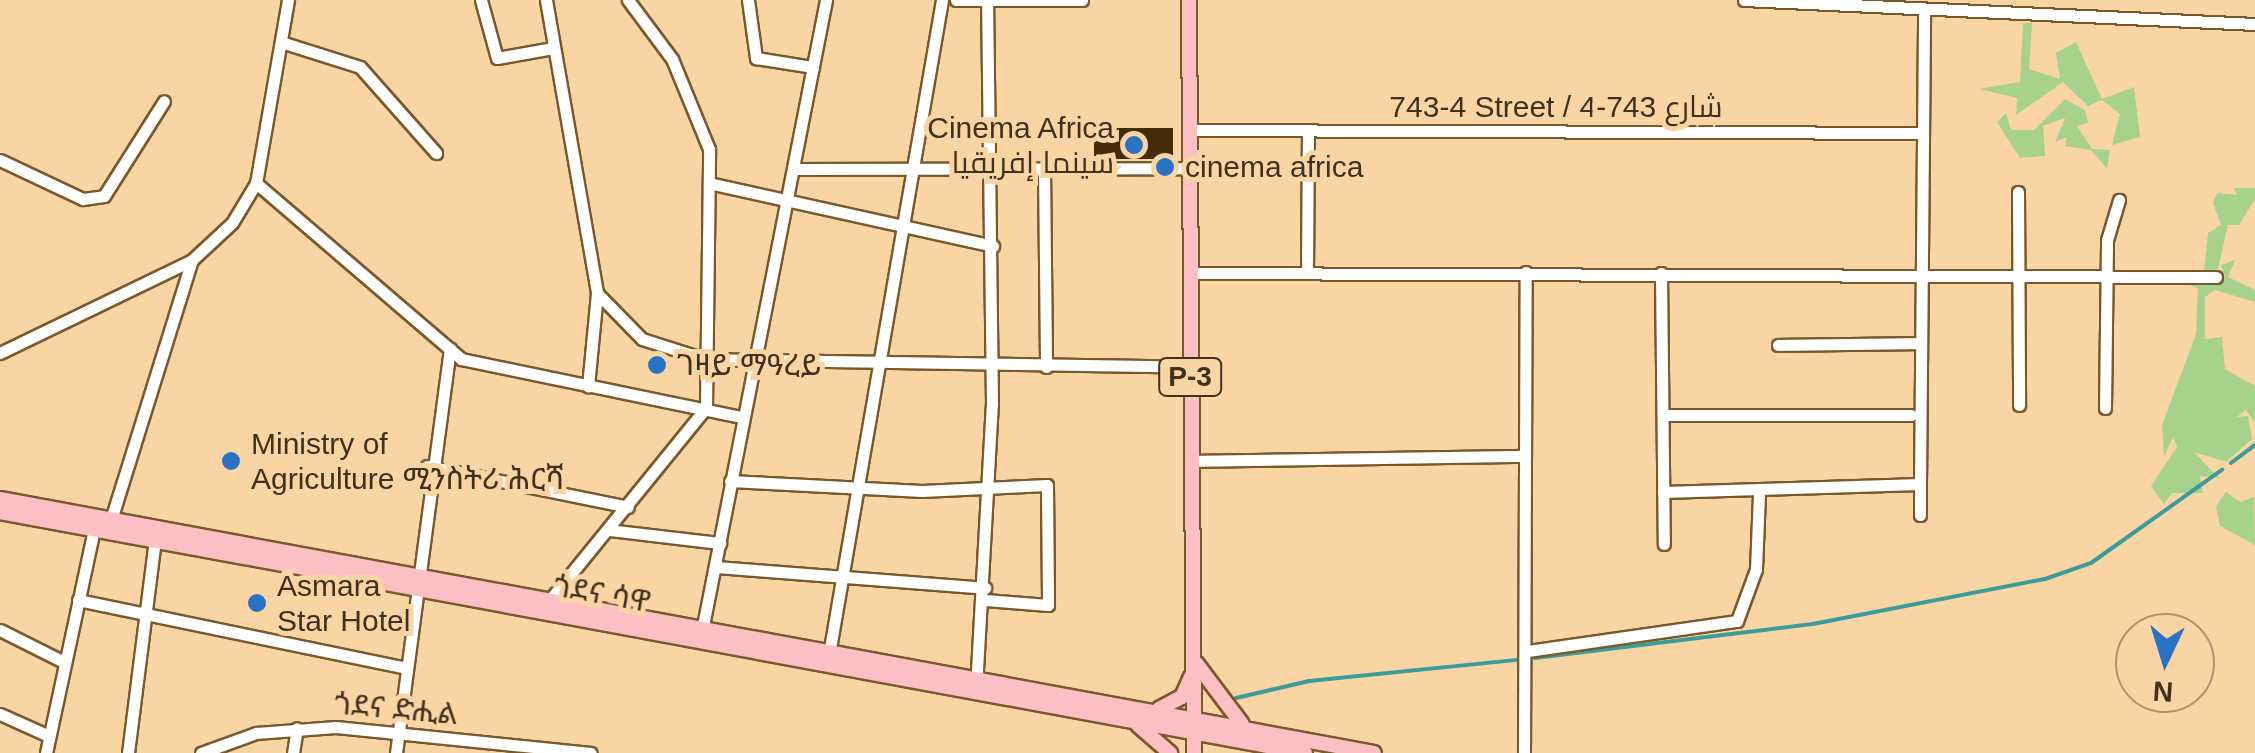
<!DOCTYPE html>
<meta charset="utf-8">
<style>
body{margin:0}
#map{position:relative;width:2255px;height:753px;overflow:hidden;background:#fad5a4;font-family:Helvetica,Cairo,"Noto Sans Ethiopic",sans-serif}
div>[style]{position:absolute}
.green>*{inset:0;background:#a7d28d}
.stream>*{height:4px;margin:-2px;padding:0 2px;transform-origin:2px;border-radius:2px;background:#3b9c9b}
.building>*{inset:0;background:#432c07;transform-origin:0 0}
.roads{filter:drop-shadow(2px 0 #79592b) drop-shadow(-2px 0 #79592b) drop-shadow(0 2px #79592b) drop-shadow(0 -2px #79592b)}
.minor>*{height:11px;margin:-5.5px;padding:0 5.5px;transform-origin:5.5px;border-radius:5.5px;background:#fff}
.major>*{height:14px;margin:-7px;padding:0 7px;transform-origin:7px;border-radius:7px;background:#fbbfc4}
.dots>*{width:28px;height:28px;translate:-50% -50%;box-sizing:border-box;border:5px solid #fad5a4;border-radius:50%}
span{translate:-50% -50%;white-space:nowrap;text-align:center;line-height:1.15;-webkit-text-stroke:10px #fad5a4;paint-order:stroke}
.shield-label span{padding:2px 8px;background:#fad5a4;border:2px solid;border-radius:8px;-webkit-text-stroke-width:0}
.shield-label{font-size:28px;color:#40311e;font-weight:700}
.street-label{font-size:30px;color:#40311e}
.poi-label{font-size:30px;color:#40311e}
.right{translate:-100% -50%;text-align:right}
.left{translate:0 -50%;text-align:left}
.north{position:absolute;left:2115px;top:613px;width:100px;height:100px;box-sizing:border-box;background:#fad5a4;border:2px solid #b0936e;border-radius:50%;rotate:184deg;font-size:28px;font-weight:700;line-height:40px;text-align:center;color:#40311e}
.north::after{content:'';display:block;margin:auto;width:35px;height:45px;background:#2a72c3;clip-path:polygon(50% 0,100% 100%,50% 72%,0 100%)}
</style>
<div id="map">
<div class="green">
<i style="clip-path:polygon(2023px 23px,2032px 23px,2029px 69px,2060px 79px,2056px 53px,2076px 42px,2102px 99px,2134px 87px,2140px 137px,2112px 145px,2120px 114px,2102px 100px,2088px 106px,2063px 82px,2016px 115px,2017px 98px,1979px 89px,2020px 82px)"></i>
<i style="clip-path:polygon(2065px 99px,2085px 110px,2088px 123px,2077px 126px,2092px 149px,2110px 150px,2107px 169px,2091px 150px,2065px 146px,2067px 137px,2055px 142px,2065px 118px,2043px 126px,2045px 156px,2020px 158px,1997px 122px,2006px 113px,2011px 130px,2034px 130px)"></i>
<i style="clip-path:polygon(2234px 188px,2255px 188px,2255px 199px,2239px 225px,2228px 225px,2218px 269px,2204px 272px,2208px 233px,2221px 225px,2213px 203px,2217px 193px,2237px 195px)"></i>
<i style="clip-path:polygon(2235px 260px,2228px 277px,2255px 290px,2255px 302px,2215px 290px,2205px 297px,2205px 339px,2222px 337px,2225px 369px,2255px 386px,2255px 423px,2246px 410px,2237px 417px,2248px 416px,2252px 439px,2226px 462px,2194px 452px,2219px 478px,2200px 476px,2203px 493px,2172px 493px,2164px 504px,2151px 486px,2177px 447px,2173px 437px,2164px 457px,2162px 425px,2196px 334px,2198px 288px,2178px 281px,2225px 277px,2221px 265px)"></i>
<i style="clip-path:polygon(2226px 492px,2240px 502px,2254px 497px,2255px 545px,2220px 526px,2216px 506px)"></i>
</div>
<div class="stream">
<i style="left:2231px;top:463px;width:30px;rotate:-37deg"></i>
<i style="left:1535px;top:658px;width:280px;rotate:-7deg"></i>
<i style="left:1813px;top:624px;width:236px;rotate:-11deg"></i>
<i style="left:2045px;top:579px;width:49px;rotate:-19.2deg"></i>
<i style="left:2091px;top:563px;width:161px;rotate:-35.4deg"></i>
<i style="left:1236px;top:698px;width:75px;rotate:-13.1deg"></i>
<i style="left:1309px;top:681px;width:209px;rotate:-5.8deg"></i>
</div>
<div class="building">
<i style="left:1094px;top:128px;width:79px;height:31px"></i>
</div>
<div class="roads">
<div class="minor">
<i style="left:288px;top:0;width:186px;rotate:99.9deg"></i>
<i style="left:256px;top:183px;width:270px;rotate:40.6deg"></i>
<i style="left:461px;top:359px;width:286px;rotate:11.7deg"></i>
<i style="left:481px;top:0;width:60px;rotate:74.6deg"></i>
<i style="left:497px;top:58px;width:57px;rotate:-10.1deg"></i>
<i style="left:546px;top:0;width:297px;rotate:80.1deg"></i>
<i style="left:597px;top:293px;width:94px;rotate:95.5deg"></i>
<i style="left:748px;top:0;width:59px;rotate:82.1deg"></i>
<i style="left:756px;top:58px;width:58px;rotate:9deg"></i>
<i style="left:956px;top:0;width:126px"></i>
<i style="left:1744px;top:0;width:512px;rotate:2.69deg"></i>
<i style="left:281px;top:42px;width:83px;rotate:17.6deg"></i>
<i style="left:360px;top:67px;width:115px;rotate:48.5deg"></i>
<i style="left:1189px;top:130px;width:733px;rotate:0.23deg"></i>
<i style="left:0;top:160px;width:92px;rotate:25.2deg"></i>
<i style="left:83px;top:199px;width:21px;rotate:-8deg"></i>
<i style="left:104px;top:196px;width:112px;rotate:-57.7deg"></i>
<i style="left:1044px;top:168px;width:199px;rotate:89.4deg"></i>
<i style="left:794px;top:169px;width:395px;rotate:-0.1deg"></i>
<i style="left:709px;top:183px;width:291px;rotate:12.5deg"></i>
<i style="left:2018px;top:192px;width:213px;rotate:89.7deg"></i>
<i style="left:1307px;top:272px;width:140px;rotate:-89.6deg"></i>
<i style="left:1189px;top:273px;width:1027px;rotate:0.22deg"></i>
<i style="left:1661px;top:273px;width:271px;rotate:89.4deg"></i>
<i style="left:597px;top:293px;width:64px;rotate:45.6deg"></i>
<i style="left:642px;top:339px;width:66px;rotate:17.6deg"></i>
<i style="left:705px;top:359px;width:485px;rotate:0.9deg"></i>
<i style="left:1778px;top:345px;width:143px;rotate:-0.8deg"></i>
<i style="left:0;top:353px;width:213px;rotate:-25.8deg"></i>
<i style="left:192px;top:260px;width:54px;rotate:-42.8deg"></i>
<i style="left:232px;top:223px;width:47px;rotate:-59deg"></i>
<i style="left:2105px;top:408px;width:168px;rotate:-89.3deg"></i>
<i style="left:2107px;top:240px;width:42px;rotate:-73.3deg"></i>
<i style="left:1663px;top:415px;width:248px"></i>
<i style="left:1191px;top:461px;width:334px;rotate:-0.9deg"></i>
<i style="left:427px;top:466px;width:205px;rotate:11.5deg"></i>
<i style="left:730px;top:481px;width:192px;rotate:3deg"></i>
<i style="left:922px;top:491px;width:125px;rotate:-2.7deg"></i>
<i style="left:1047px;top:485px;width:120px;rotate:89.5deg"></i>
<i style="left:1048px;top:605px;width:63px;rotate:-175.5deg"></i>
<i style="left:1920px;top:484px;width:31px;rotate:90deg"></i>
<i style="left:1663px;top:492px;width:257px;rotate:-1.8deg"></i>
<i style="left:1920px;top:484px;width:474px;rotate:-89.5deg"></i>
<i style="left:110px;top:523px;width:275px;rotate:-72.7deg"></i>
<i style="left:609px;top:530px;width:112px;rotate:6.7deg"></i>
<i style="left:715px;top:567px;width:271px;rotate:4.4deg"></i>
<i style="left:78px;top:600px;width:335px;rotate:11.7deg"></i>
<i style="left:544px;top:607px;width:257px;rotate:-50.9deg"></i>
<i style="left:706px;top:408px;width:259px;rotate:-89.3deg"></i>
<i style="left:709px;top:149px;width:97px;rotate:-112.3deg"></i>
<i style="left:672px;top:59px;width:74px;rotate:-126.7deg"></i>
<i style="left:0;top:630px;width:72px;rotate:26.6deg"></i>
<i style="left:701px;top:636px;width:648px;rotate:-78.88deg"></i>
<i style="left:1528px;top:651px;width:211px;rotate:-8.2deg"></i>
<i style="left:1737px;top:621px;width:55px;rotate:-69.9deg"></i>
<i style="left:1756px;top:569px;width:76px;rotate:-87.7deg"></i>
<i style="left:828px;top:660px;width:670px;rotate:-80.2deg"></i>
<i style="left:976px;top:688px;width:284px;rotate:-86.8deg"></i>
<i style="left:992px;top:404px;width:404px;rotate:-90.7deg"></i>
<i style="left:0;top:714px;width:54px;rotate:24.2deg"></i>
<i style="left:46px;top:753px;width:229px;rotate:-77.9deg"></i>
<i style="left:128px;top:753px;width:215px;rotate:-82.8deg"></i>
<i style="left:201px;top:753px;width:59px;rotate:-20deg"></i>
<i style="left:256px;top:733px;width:80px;rotate:-4.3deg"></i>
<i style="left:336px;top:727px;width:256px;rotate:5.8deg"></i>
<i style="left:293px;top:753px;width:25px;rotate:-81deg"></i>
<i style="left:396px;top:753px;width:408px;rotate:-82.4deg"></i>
<i style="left:1524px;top:753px;width:481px;rotate:-89.8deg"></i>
</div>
<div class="major">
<i style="left:1189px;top:0;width:753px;rotate:89.62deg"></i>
<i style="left:0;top:499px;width:1397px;rotate:10.47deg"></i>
<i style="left:0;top:512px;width:1327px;rotate:10.46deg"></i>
<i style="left:1196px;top:663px;width:76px;rotate:53deg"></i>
<i style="left:1159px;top:709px;width:26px;rotate:-28deg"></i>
<i style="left:1182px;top:697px;width:22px;rotate:-66deg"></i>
<i style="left:1138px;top:725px;width:43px;rotate:41.2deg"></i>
</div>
</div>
<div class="dots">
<i style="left:1134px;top:145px;background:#2a72c3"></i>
<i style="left:1165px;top:167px;background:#2a72c3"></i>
<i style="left:657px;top:365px;background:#2a72c3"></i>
<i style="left:231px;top:461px;background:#2a72c3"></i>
<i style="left:257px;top:603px;background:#2a72c3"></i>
</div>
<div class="shield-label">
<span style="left:1190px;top:377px">P-3</span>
</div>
<div class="street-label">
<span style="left:1556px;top:107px">743-4 Street / شارع 743-4</span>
<span style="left:602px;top:594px;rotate:10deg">ጎደና ሳዋ</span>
<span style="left:396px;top:709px;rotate:5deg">ጎደና ድሒል</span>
</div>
<div class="poi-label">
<span class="right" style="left:1114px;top:145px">Cinema Africa<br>سينما إفريقيا</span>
<span class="left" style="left:1185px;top:167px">cinema africa</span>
<span class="left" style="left:677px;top:365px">ገዛይ ማዓረይ</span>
<span class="left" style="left:251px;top:461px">Ministry of<br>Agriculture ሚንስትሪ ሕርሻ</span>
<span class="left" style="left:277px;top:603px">Asmara<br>Star Hotel</span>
</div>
<div class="north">N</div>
</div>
